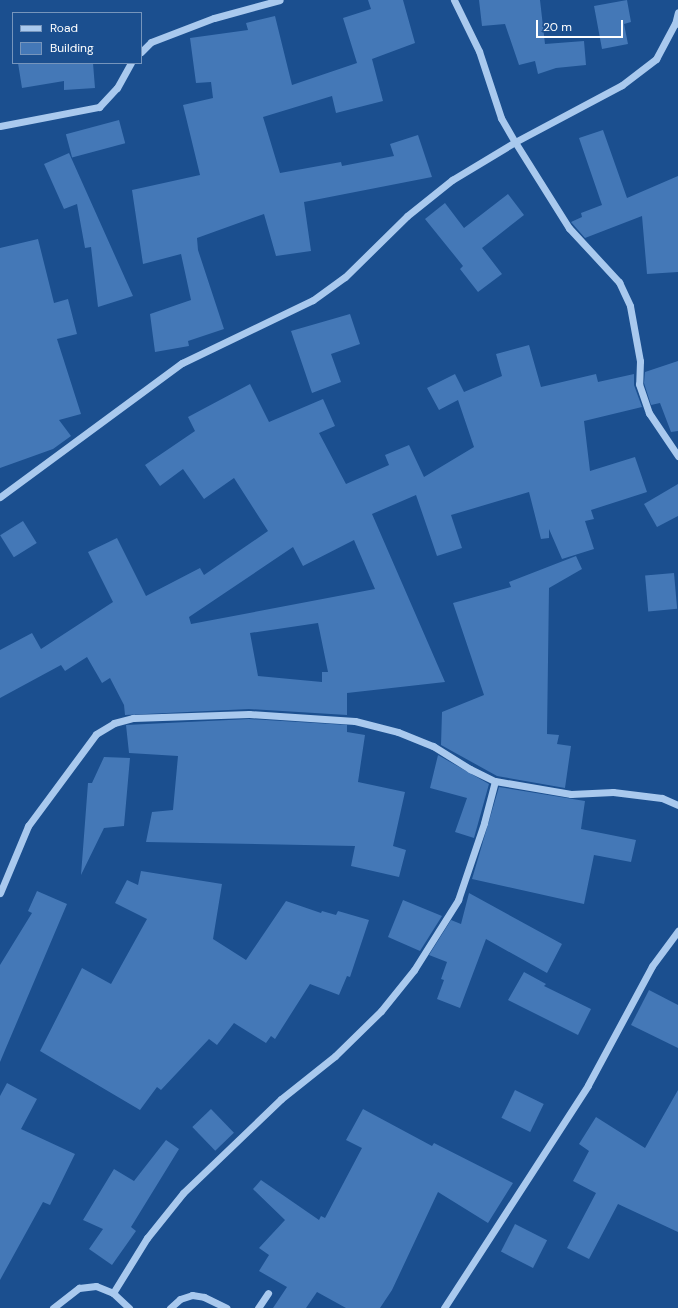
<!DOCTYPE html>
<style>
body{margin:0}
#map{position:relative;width:678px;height:1308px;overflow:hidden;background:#1b4f8f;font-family:"DM Sans",sans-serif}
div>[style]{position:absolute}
.building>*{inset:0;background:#4478b7;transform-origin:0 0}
.minor>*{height:7px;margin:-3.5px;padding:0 3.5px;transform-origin:3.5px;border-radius:3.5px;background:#a9c9ee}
span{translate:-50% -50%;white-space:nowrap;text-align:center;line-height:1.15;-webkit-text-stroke:3px #1b4f8f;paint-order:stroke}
.legend{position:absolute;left:12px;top:12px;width:130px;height:52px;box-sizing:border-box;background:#1b4f8f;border:1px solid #7695bc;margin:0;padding:5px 7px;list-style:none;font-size:12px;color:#fff}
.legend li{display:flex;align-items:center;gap:8px;height:20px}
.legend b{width:20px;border:1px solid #7695bc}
.scale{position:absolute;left:536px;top:20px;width:87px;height:18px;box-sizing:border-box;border:2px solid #fff;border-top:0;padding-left:5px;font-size:12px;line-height:14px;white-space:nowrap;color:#fff;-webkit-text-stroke:3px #1b4f8f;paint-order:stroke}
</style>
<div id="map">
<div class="building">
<i style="clip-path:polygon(368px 0,403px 0,415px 43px,372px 59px,383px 101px,336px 113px,332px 96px,263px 117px,280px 173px,341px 162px,342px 166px,394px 156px,390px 144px,418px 135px,432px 177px,304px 202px,311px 251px,276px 256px,264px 214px,197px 238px,198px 250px,224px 329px,188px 341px,189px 346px,155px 352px,150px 314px,191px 300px,181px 254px,143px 264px,132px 190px,200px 175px,183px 105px,213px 98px,211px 82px,196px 83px,190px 38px,248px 30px,246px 23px,275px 16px,292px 85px,357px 63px,343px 18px,371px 9px)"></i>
<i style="clip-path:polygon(479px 0,540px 0,545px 44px,584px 41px,586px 65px,556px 68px,538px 74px,535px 61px,519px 65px,505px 24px,482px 26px)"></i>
<i style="clip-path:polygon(627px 0,631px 22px,624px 24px,628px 44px,602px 49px,594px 6px)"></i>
<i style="clip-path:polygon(18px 63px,93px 63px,95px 88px,64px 90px,64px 81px,22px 88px)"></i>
<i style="left:119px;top:120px;width:24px;height:55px;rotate:75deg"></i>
<i style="clip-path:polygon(603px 130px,627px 198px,678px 176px,678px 272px,647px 274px,642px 216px,585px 238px,571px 222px,582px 217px,581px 213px,602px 205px,579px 138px)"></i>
<i style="clip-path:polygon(69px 153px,133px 296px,98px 307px,91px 247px,85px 248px,77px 204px,64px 209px,44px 164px)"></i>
<i style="clip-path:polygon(508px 194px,524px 215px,482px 248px,502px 274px,478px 292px,460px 269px,463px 266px,425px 219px,445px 203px,464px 228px)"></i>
<i style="clip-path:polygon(38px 239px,54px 303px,68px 299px,77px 334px,57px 339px,81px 414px,59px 420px,71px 436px,53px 449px,0 468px,0 248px)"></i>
<i style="clip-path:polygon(350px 314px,360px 344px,331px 354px,341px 382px,312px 393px,291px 331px)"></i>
<i style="clip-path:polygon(evenodd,529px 345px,541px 387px,596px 374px,598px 382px,634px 374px,634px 385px,642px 407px,584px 421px,590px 471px,635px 457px,647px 492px,591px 510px,594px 519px,585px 521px,594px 549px,562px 559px,549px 529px,549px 538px,541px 539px,529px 492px,451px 515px,462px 548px,437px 556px,416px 495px,372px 514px,445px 682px,347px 693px,347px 715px,249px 709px,125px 715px,124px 705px,110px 678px,102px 683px,87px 657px,65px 671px,61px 665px,0 698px,0 650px,32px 633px,41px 649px,113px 602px,88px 552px,117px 538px,146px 596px,200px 568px,204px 575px,268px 531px,234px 478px,204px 499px,183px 469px,160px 486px,145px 465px,195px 431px,188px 417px,250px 384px,269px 422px,323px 399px,335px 426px,319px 433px,346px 484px,389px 465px,385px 455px,409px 445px,424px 477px,474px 447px,458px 400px,439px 410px,427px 388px,455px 374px,464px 392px,502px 376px,496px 354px,529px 345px,354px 540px,375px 589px,191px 624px,189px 617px,293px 547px,303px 566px,354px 540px,529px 345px,318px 623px,328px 672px,322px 672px,322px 682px,258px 676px,250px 633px,318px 623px)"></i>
<i style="clip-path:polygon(678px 361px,678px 431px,671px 432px,660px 403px,651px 405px,644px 383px,645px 372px)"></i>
<i style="clip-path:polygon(678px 484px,678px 516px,657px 527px,644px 504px)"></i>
<i style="left:23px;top:521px;width:26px;height:27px;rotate:58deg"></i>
<i style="clip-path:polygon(576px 556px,582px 569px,549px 588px,547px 734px,559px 735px,557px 744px,571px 746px,565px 788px,497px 776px,441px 745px,442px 712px,484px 695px,453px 603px,511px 587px,509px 582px)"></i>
<i style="left:674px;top:573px;width:36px;height:29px;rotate:85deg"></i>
<i style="clip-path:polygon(249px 719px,347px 725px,347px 732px,365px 735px,358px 782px,405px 792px,393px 846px,406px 850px,399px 877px,351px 866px,355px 846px,146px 842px,152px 812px,173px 810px,178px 756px,129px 753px,126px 725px)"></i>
<i style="clip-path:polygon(438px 755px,489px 784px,474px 838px,455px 832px,467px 798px,430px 788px)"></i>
<i style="clip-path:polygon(104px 757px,130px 758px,124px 826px,104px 828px,81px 875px,88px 783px,92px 783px)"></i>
<i style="clip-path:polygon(499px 787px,585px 801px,581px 829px,636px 840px,631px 862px,594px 855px,584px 904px,472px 879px)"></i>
<i style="clip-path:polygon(141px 871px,222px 884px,213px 939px,246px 960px,286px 901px,321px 913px,322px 911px,336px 915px,338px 911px,369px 920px,350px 977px,347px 976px,339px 995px,310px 984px,275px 1039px,271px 1036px,266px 1043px,234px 1023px,217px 1045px,209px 1039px,161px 1090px,157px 1087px,140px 1110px,40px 1051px,82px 968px,111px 984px,147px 919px,115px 903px,127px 880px,138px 885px)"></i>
<i style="clip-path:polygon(37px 891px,67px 904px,0 1062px,0 965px,32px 913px,28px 911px)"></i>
<i style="clip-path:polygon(469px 893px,562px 944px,547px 973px,486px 939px,460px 1008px,437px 999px,444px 980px,441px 979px,447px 962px,429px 955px,451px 920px,461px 924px)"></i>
<i style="clip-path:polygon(403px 900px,442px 916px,420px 951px,388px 937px)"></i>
<i style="clip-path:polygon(524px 972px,546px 984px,544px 986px,591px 1009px,578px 1035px,508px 1000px)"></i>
<i style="clip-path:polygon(649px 990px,678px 1005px,678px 1048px,631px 1025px)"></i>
<i style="clip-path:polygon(7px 1083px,37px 1099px,21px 1129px,75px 1154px,50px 1205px,43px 1202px,0 1280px,0 1096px)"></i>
<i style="left:515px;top:1090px;width:32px;height:31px;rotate:26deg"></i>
<i style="clip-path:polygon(678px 1090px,678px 1232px,618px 1204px,589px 1259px,567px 1248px,596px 1193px,573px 1181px,589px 1151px,579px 1144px,596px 1117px,645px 1148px)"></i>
<i style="left:211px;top:1109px;width:33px;height:26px;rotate:46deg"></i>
<i style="clip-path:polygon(363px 1109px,432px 1146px,434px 1143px,513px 1183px,488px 1223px,438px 1192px,392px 1290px,380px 1308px,346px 1308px,317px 1292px,306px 1308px,273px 1308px,287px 1287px,259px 1271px,269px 1255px,259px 1248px,285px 1220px,253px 1189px,261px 1180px,319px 1220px,321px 1216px,325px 1218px,362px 1148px,346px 1140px)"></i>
<i style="clip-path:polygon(166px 1140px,179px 1149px,131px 1227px,136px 1231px,112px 1265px,89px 1249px,103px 1229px,83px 1220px,114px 1169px,134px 1181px)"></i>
<i style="left:515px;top:1224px;width:36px;height:31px;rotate:27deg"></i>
</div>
<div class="minor">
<i style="left:454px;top:0;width:57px;rotate:63.9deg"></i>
<i style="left:479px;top:51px;width:71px;rotate:71.8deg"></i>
<i style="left:501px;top:118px;width:28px;rotate:60deg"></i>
<i style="left:515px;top:142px;width:102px;rotate:57.9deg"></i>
<i style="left:569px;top:228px;width:74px;rotate:47.2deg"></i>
<i style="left:619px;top:282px;width:26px;rotate:65deg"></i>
<i style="left:630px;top:306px;width:56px;rotate:79.7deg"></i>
<i style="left:640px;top:361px;width:23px;rotate:92deg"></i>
<i style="left:639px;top:384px;width:31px;rotate:71deg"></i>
<i style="left:649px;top:413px;width:52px;rotate:56deg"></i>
<i style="left:141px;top:52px;width:14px;rotate:-45deg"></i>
<i style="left:151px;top:42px;width:67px;rotate:-20.9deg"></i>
<i style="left:214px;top:18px;width:68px;rotate:-15.3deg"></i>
<i style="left:0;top:126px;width:101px;rotate:-10.9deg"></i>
<i style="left:99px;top:107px;width:26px;rotate:-47deg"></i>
<i style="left:117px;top:88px;width:29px;rotate:-61deg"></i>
<i style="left:0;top:497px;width:226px;rotate:-36.4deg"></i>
<i style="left:182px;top:363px;width:145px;rotate:-25.7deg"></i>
<i style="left:313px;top:300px;width:39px;rotate:-36deg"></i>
<i style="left:345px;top:277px;width:87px;rotate:-44.5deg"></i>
<i style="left:407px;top:216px;width:58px;rotate:-38.7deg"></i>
<i style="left:452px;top:180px;width:74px;rotate:-31.1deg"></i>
<i style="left:515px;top:142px;width:121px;rotate:-28deg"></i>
<i style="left:622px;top:85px;width:43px;rotate:-37.4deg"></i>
<i style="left:656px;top:59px;width:40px;rotate:-62deg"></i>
<i style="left:675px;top:24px;width:12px;rotate:-76deg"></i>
<i style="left:0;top:893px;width:73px;rotate:-67.3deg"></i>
<i style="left:28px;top:826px;width:114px;rotate:-53.5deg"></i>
<i style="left:96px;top:734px;width:21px;rotate:-31deg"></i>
<i style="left:114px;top:723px;width:20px;rotate:-15deg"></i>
<i style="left:133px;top:718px;width:116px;rotate:-2deg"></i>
<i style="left:249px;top:714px;width:106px;rotate:3.8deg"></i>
<i style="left:355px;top:721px;width:44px;rotate:14.3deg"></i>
<i style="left:398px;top:732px;width:38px;rotate:22deg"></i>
<i style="left:433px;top:746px;width:44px;rotate:31.9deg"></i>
<i style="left:470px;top:769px;width:28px;rotate:26deg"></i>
<i style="left:495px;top:781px;width:77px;rotate:9.7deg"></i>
<i style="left:571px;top:794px;width:42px;rotate:-2.7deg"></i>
<i style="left:613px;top:792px;width:49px;rotate:7deg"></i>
<i style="left:662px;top:798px;width:17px;rotate:24deg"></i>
<i style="left:113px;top:1293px;width:65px;rotate:-58.3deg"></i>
<i style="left:147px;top:1238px;width:58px;rotate:-51.3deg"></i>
<i style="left:183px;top:1193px;width:136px;rotate:-43.8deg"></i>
<i style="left:281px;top:1099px;width:69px;rotate:-38.5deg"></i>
<i style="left:335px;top:1056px;width:64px;rotate:-44.4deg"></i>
<i style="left:381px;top:1011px;width:53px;rotate:-51.2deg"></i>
<i style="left:414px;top:970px;width:83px;rotate:-57.8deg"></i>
<i style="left:458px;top:900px;width:81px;rotate:-71.3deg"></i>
<i style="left:484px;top:823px;width:43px;rotate:-75.3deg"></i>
<i style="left:53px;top:1308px;width:33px;rotate:-38deg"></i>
<i style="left:79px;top:1288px;width:17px;rotate:-7deg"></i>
<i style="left:96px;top:1286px;width:18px;rotate:22deg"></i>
<i style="left:113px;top:1293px;width:22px;rotate:43deg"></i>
<i style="left:170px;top:1308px;width:13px;rotate:-42deg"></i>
<i style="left:180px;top:1299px;width:13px;rotate:-18deg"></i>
<i style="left:192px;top:1295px;width:12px;rotate:9deg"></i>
<i style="left:204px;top:1297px;width:25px;rotate:26deg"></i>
<i style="left:258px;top:1308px;width:18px;rotate:-56deg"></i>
<i style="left:444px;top:1308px;width:265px;rotate:-57.1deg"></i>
<i style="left:588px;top:1085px;width:135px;rotate:-61.7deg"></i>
<i style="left:652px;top:966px;width:44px;rotate:-53.4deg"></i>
</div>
<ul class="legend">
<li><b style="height:5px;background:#a9c9ee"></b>Road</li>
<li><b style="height:11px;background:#4478b7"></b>Building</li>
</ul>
<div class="scale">20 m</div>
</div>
